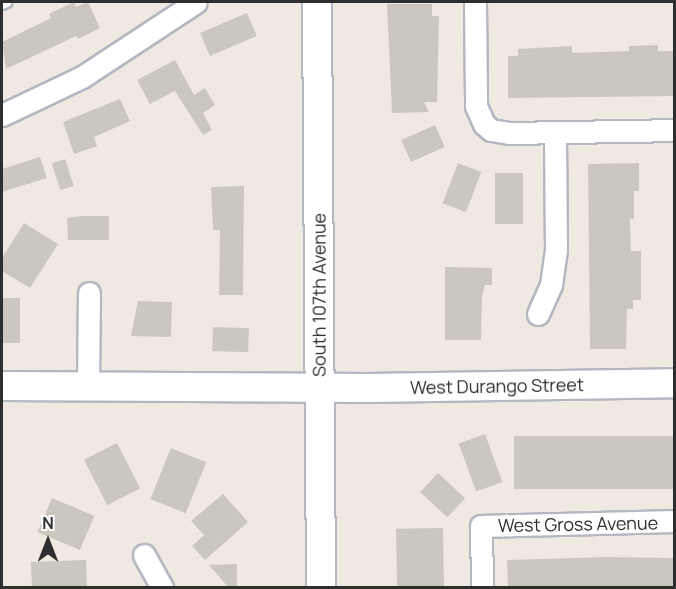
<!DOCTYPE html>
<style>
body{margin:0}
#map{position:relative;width:676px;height:589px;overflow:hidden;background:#efe9e1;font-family:Manrope,sans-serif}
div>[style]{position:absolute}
.building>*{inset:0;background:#cbc7bf;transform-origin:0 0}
.roads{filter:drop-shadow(2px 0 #b4b7c1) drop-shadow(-2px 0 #b4b7c1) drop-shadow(0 2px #b4b7c1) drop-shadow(0 -2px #b4b7c1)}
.lane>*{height:10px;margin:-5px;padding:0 5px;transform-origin:5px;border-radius:5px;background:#fff}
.street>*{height:21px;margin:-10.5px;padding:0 10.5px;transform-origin:10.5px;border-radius:10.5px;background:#fff}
.secondary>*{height:28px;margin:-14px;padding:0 14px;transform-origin:14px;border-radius:14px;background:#fff}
span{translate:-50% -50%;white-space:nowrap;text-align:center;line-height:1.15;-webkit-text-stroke:4.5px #fff;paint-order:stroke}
.street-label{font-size:18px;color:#2e2e2e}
.frame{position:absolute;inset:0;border:3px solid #2e2e2e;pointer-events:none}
.north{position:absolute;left:18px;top:511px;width:60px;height:60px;-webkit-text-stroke:4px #fff;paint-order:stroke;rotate:0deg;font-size:16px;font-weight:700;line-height:24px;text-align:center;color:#2e2e2e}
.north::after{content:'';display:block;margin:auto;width:21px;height:27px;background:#2e2e2e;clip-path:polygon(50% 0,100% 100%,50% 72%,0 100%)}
</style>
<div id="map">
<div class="building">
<i style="clip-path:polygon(74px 2px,76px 7px,88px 2px,100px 28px,78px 39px,76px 36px,6px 69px,2px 42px,51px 18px,49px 14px)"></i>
<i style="clip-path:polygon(387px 4px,432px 4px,432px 16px,439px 16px,437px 102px,424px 102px,429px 112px,392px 113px)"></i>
<i style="left:247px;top:13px;width:25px;height:51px;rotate:67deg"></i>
<i style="clip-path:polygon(658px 45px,658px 51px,675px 51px,675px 96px,508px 98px,508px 56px,518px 56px,518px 49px,572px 46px,572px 53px,629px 51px,629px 46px)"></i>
<i style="clip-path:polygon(175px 60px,194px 95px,205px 88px,215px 105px,203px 113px,212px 130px,203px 135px,175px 91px,150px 104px,137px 80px)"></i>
<i style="clip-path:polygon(120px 99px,130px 121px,94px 137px,97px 146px,74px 154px,63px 122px)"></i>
<i style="left:435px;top:125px;width:24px;height:37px;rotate:66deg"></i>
<i style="clip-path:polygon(40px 157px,47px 178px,2px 192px,2px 169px)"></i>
<i style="left:65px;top:159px;width:28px;height:14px;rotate:72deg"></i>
<i style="left:458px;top:163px;width:25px;height:43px;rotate:21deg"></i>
<i style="clip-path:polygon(639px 163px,639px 191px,634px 191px,634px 219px,630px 219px,631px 251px,641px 251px,641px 300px,633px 300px,633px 309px,627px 309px,626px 349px,590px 349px,588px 164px)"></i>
<i style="left:495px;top:173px;width:28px;height:51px"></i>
<i style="clip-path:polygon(244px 186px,243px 295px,219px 295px,220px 230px,213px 230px,211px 187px)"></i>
<i style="clip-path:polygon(81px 216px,109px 216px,109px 240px,68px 240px,67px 218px)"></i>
<i style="clip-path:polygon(24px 223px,58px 244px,30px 288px,2px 271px,2px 258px)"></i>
<i style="clip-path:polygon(445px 267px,492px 268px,492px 285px,485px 285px,482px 297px,481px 340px,445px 340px)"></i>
<i style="left:2px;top:298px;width:18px;height:45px"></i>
<i style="clip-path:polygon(138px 301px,172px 302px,171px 337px,131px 336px)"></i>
<i style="left:213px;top:327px;width:36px;height:24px;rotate:2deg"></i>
<i style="left:485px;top:434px;width:51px;height:28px;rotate:70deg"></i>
<i style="left:514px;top:436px;width:161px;height:53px"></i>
<i style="left:117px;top:443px;width:51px;height:37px;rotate:63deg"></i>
<i style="left:171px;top:448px;width:38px;height:55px;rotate:22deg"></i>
<i style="left:438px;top:473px;width:37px;height:26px;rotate:43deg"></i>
<i style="clip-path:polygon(223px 494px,248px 522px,205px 560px,192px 546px,204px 535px,191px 521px)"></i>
<i style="left:52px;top:498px;width:46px;height:37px;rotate:23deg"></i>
<i style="left:443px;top:528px;width:60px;height:47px;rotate:89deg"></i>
<i style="clip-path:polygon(606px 557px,675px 558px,675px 588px,508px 588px,507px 560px)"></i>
<i style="left:86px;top:560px;width:28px;height:55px;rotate:88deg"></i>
<i style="clip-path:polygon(237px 564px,237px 588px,229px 588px,209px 565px)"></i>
</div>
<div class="roads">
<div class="lane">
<i style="left:2px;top:4px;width:5px;rotate:-22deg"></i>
</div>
<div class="street">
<i style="left:475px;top:2px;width:104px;rotate:89.4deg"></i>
<i style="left:476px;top:106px;width:20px;rotate:66deg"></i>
<i style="left:484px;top:124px;width:9px;rotate:41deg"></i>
<i style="left:491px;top:130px;width:18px;rotate:9deg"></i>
<i style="left:509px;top:133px;width:165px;rotate:-1deg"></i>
<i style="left:2px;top:115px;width:89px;rotate:-25.4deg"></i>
<i style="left:82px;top:77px;width:136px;rotate:-33.3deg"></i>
<i style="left:538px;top:314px;width:32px;rotate:-66deg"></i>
<i style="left:551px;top:285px;width:35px;rotate:-82deg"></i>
<i style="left:556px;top:250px;width:117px;rotate:-90.5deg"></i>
<i style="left:88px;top:386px;width:93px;rotate:-89.4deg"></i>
<i style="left:144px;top:555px;width:38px;rotate:61deg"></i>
<i style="left:482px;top:588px;width:62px;rotate:-90.9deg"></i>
<i style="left:481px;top:526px;width:193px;rotate:-1.5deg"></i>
</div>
<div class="secondary">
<i style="left:317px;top:2px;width:586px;rotate:89.61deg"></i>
<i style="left:2px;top:386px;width:366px;rotate:0.3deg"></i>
<i style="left:368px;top:388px;width:306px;rotate:-0.9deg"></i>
</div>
</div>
<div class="street-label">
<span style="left:319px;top:295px;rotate:-90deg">South 107th Avenue</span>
<span style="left:497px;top:386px;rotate:-1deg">West Durango Street</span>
<span style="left:578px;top:524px;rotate:-1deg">West Gross Avenue</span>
</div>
<div class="frame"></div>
<div class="north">N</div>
</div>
